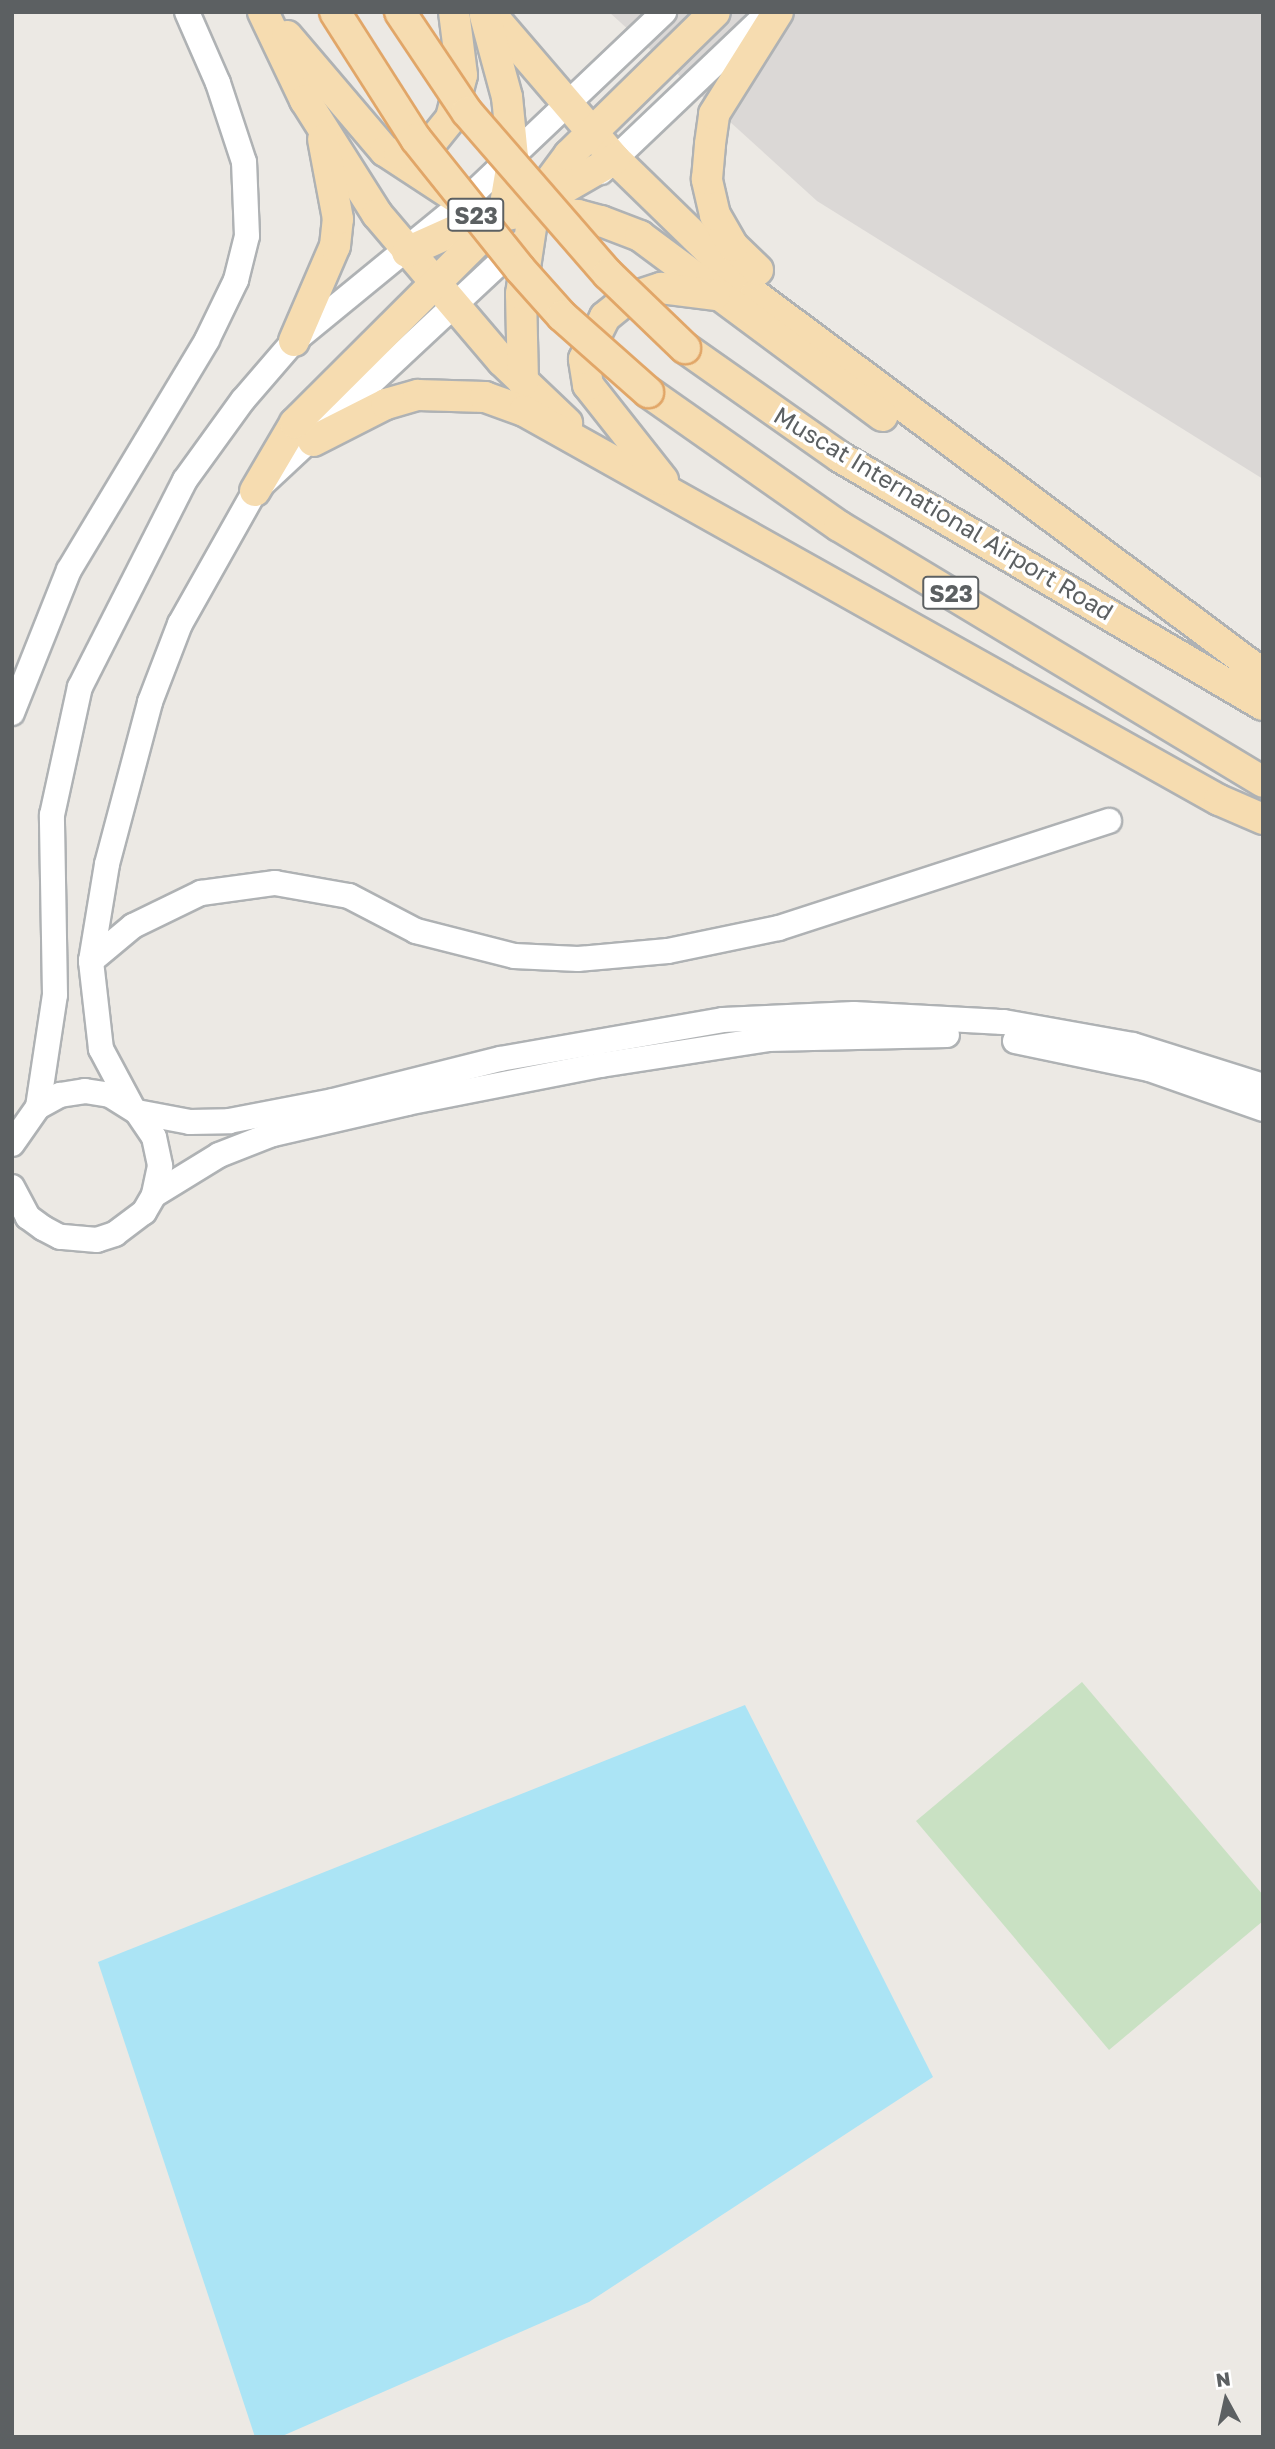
<!DOCTYPE html>
<style>
body{margin:0}
#map{position:relative;width:1275px;height:2449px;overflow:hidden;background:#ece9e4;font-family:"Golos Text",sans-serif}
div>[style]{position:absolute}
.industrial>*{inset:0;background:#dbd8d6}
.green>*{inset:0;background:#c9e1c3}
.water>*{inset:0;background:#abe4f5}
.roads{filter:drop-shadow(2px 0 #afb2b4) drop-shadow(-2px 0 #afb2b4) drop-shadow(0 2px #afb2b4) drop-shadow(0 -2px #afb2b4)}
.minor>*{height:24px;margin:-12px;padding:0 12px;transform-origin:12px;border-radius:12px;background:#fff}
.major>*{height:30px;margin:-15px;padding:0 15px;transform-origin:15px;border-radius:15px;background:#f6dcb0}
.bridges{filter:drop-shadow(2px 0 #e1a668) drop-shadow(-2px 0 #e1a668) drop-shadow(0 2px #e1a668) drop-shadow(0 -2px #e1a668)}
.major-bridge>*{height:30px;margin:-15px;padding:0 15px;transform-origin:15px;border-radius:15px;background:#f6dcb0}
span{translate:-50% -50%;white-space:nowrap;text-align:center;line-height:1.15;-webkit-text-stroke:7px #fff;paint-order:stroke}
.shield-label span{padding:2px 5px;background:#fff;border:2px solid;border-radius:5px;-webkit-text-stroke-width:0}
.shield-label{font-size:23px;color:#5c6062;font-weight:700}
.street-label{font-size:24px;color:#5c6062}
.frame{position:absolute;inset:0;border:14px solid #5c6062;pointer-events:none}
.north{position:absolute;left:1191px;top:2365px;width:70px;height:70px;-webkit-text-stroke:5px #fff;paint-order:stroke;rotate:352deg;font-size:19px;font-weight:700;line-height:28px;text-align:center;color:#5c6062}
.north::after{content:'';display:block;margin:auto;width:24px;height:32px;background:#5c6062;clip-path:polygon(50% 0,100% 100%,50% 72%,0 100%)}
</style>
<div id="map">
<div class="industrial">
<i style="clip-path:polygon(609px 12px,1263px 12px,1263px 479px,817px 201px)"></i>
</div>
<div class="green">
<i style="clip-path:polygon(1082px 1682px,1263px 1895px,1263px 1921px,1109px 2050px,916px 1821px)"></i>
</div>
<div class="water">
<i style="clip-path:polygon(745px 1705px,933px 2077px,589px 2302px,280px 2437px,255px 2437px,98px 1962px)"></i>
</div>
<div class="roads">
<div class="minor">
<i style="left:601px;top:172px;width:232px;rotate:-43.6deg"></i>
<i style="left:12px;top:713px;width:154px;rotate:-68.3deg"></i>
<i style="left:69px;top:570px;width:268px;rotate:-59deg"></i>
<i style="left:207px;top:340px;width:67px;rotate:-64.2deg"></i>
<i style="left:236px;top:280px;width:45px;rotate:-76deg"></i>
<i style="left:247px;top:236px;width:74px;rotate:-92.3deg"></i>
<i style="left:244px;top:162px;width:83px;rotate:-108.2deg"></i>
<i style="left:218px;top:83px;width:77px;rotate:-113.6deg"></i>
<i style="left:91px;top:961px;width:55px;rotate:-39.8deg"></i>
<i style="left:133px;top:926px;width:76px;rotate:-25.9deg"></i>
<i style="left:201px;top:893px;width:75px;rotate:-7.7deg"></i>
<i style="left:275px;top:883px;width:75px;rotate:10deg"></i>
<i style="left:349px;top:896px;width:76px;rotate:27.6deg"></i>
<i style="left:416px;top:931px;width:101px;rotate:14.3deg"></i>
<i style="left:514px;top:956px;width:64px;rotate:2.7deg"></i>
<i style="left:578px;top:959px;width:90px;rotate:-5.1deg"></i>
<i style="left:668px;top:951px;width:113px;rotate:-11.7deg"></i>
<i style="left:779px;top:928px;width:347px;rotate:-18deg"></i>
<i style="left:1015px;top:1041px;width:137px;rotate:11.8deg"></i>
<i style="left:1149px;top:1069px;width:121px;rotate:19.3deg"></i>
<i style="left:38px;top:1107px;width:113px;rotate:-81.4deg"></i>
<i style="left:55px;top:995px;width:180px;rotate:-91deg"></i>
<i style="left:52px;top:815px;width:131px;rotate:-77.7deg"></i>
<i style="left:80px;top:687px;width:232px;rotate:-63.1deg"></i>
<i style="left:185px;top:480px;width:99px;rotate:-54.1deg"></i>
<i style="left:243px;top:400px;width:78px;rotate:-49.2deg"></i>
<i style="left:294px;top:341px;width:220px;rotate:-39.3deg"></i>
<i style="left:464px;top:202px;width:276px;rotate:-43.5deg"></i>
<i style="left:132px;top:1107px;width:66px;rotate:-118.1deg"></i>
<i style="left:101px;top:1049px;width:89px;rotate:-96.5deg"></i>
<i style="left:91px;top:961px;width:98px;rotate:-80.6deg"></i>
<i style="left:107px;top:864px;width:168px;rotate:-75.1deg"></i>
<i style="left:150px;top:702px;width:84px;rotate:-69deg"></i>
<i style="left:180px;top:624px;width:153px;rotate:-60.6deg"></i>
<i style="left:255px;top:491px;width:364px;rotate:-43deg"></i>
<i style="left:137px;top:1112px;width:54px;rotate:10.7deg"></i>
<i style="left:190px;top:1122px;width:39px;rotate:-1deg"></i>
<i style="left:229px;top:1121px;width:106px;rotate:-10.9deg"></i>
<i style="left:333px;top:1101px;width:172px;rotate:-14.1deg"></i>
<i style="left:500px;top:1059px;width:226px;rotate:-9.9deg"></i>
<i style="left:723px;top:1020px;width:131px;rotate:-2.6deg"></i>
<i style="left:854px;top:1014px;width:150px;rotate:3.1deg"></i>
<i style="left:1004px;top:1022px;width:131px;rotate:10.1deg"></i>
<i style="left:1133px;top:1045px;width:136px;rotate:17.5deg"></i>
<i style="left:12px;top:1144px;width:45px;rotate:-54.9deg"></i>
<i style="left:38px;top:1107px;width:25px;rotate:-29deg"></i>
<i style="left:60px;top:1095px;width:25px;rotate:-9deg"></i>
<i style="left:85px;top:1091px;width:25px;rotate:9deg"></i>
<i style="left:110px;top:1095px;width:32px;rotate:32deg"></i>
<i style="left:137px;top:1112px;width:30px;rotate:56deg"></i>
<i style="left:154px;top:1137px;width:30px;rotate:78deg"></i>
<i style="left:160px;top:1166px;width:30px;rotate:102deg"></i>
<i style="left:154px;top:1195px;width:20px;rotate:120deg"></i>
<i style="left:144px;top:1212px;width:36px;rotate:143deg"></i>
<i style="left:115px;top:1234px;width:19px;rotate:162deg"></i>
<i style="left:97px;top:1240px;width:37px;rotate:-175deg"></i>
<i style="left:60px;top:1237px;width:19px;rotate:-152deg"></i>
<i style="left:43px;top:1228px;width:19px;rotate:-144deg"></i>
<i style="left:28px;top:1217px;width:34px;rotate:-118deg"></i>
<i style="left:154px;top:1195px;width:76px;rotate:-31.6deg"></i>
<i style="left:219px;top:1155px;width:58px;rotate:-21.3deg"></i>
<i style="left:273px;top:1134px;width:138px;rotate:-13deg"></i>
<i style="left:407px;top:1103px;width:198px;rotate:-11.1deg"></i>
<i style="left:601px;top:1065px;width:169px;rotate:-8.8deg"></i>
<i style="left:768px;top:1039px;width:179px;rotate:-1.3deg"></i>
</div>
<div class="major">
<i style="left:263px;top:12px;width:98px;rotate:64.5deg"></i>
<i style="left:305px;top:100px;width:135px;rotate:57.7deg"></i>
<i style="left:377px;top:214px;width:193px;rotate:49.6deg"></i>
<i style="left:502px;top:361px;width:90px;rotate:43.6deg"></i>
<i style="left:489px;top:12px;width:194px;rotate:49.4deg"></i>
<i style="left:615px;top:159px;width:195px;rotate:44.2deg"></i>
<i style="left:755px;top:295px;width:634px;rotate:36.73deg"></i>
<i style="left:287px;top:36px;width:151px;rotate:49.6deg"></i>
<i style="left:385px;top:151px;width:93px;rotate:33.2deg"></i>
<i style="left:399px;top:153px;width:16px;rotate:-4deg"></i>
<i style="left:415px;top:152px;width:18px;rotate:-29deg"></i>
<i style="left:431px;top:143px;width:32px;rotate:-51deg"></i>
<i style="left:451px;top:118px;width:44px;rotate:-75.7deg"></i>
<i style="left:462px;top:75px;width:64px;rotate:-97.2deg"></i>
<i style="left:533px;top:195px;width:31px;rotate:-11deg"></i>
<i style="left:563px;top:189px;width:60px;rotate:-30deg"></i>
<i style="left:407px;top:252px;width:76px;rotate:-24.2deg"></i>
<i style="left:476px;top:221px;width:47px;rotate:-11.1deg"></i>
<i style="left:522px;top:212px;width:56px;rotate:3.1deg"></i>
<i style="left:578px;top:215px;width:24px;rotate:15deg"></i>
<i style="left:601px;top:221px;width:42px;rotate:21deg"></i>
<i style="left:640px;top:236px;width:302px;rotate:36.6deg"></i>
<i style="left:758px;top:270px;width:35px;rotate:-136deg"></i>
<i style="left:733px;top:246px;width:36px;rotate:-120deg"></i>
<i style="left:715px;top:215px;width:37px;rotate:-103deg"></i>
<i style="left:707px;top:179px;width:35px;rotate:-85deg"></i>
<i style="left:710px;top:144px;width:30px;rotate:-82deg"></i>
<i style="left:714px;top:114px;width:120px;rotate:-57.9deg"></i>
<i style="left:294px;top:341px;width:103px;rotate:-66.7deg"></i>
<i style="left:335px;top:246px;width:27px;rotate:-84deg"></i>
<i style="left:338px;top:219px;width:81px;rotate:-100.6deg"></i>
<i style="left:685px;top:348px;width:189px;rotate:35.1deg"></i>
<i style="left:840px;top:457px;width:490px;rotate:30.4deg"></i>
<i style="left:523px;top:382px;width:88px;rotate:-91.3deg"></i>
<i style="left:521px;top:294px;width:94px;rotate:-81.4deg"></i>
<i style="left:535px;top:201px;width:57px;rotate:-53.5deg"></i>
<i style="left:569px;top:155px;width:204px;rotate:-44.4deg"></i>
<i style="left:648px;top:392px;width:233px;rotate:35.1deg"></i>
<i style="left:839px;top:526px;width:495px;rotate:31.1deg"></i>
<i style="left:313px;top:441px;width:82px;rotate:-26.9deg"></i>
<i style="left:386px;top:404px;width:33px;rotate:-16deg"></i>
<i style="left:418px;top:395px;width:67px;rotate:1.7deg"></i>
<i style="left:485px;top:397px;width:41px;rotate:19.7deg"></i>
<i style="left:524px;top:411px;width:796px;rotate:29.24deg"></i>
<i style="left:1219px;top:800px;width:48px;rotate:23.4deg"></i>
<i style="left:663px;top:480px;width:121px;rotate:-128.3deg"></i>
<i style="left:588px;top:385px;width:26px;rotate:-99deg"></i>
<i style="left:584px;top:359px;width:47px;rotate:-63.4deg"></i>
<i style="left:605px;top:317px;width:28px;rotate:-39deg"></i>
<i style="left:627px;top:299px;width:36px;rotate:-18deg"></i>
<i style="left:661px;top:288px;width:54px;rotate:7.4deg"></i>
<i style="left:255px;top:491px;width:79px;rotate:-59.5deg"></i>
<i style="left:295px;top:423px;width:293px;rotate:-44.9deg"></i>
<i style="left:503px;top:216px;width:60px;rotate:-80.4deg"></i>
<i style="left:513px;top:157px;width:60px;rotate:-95.7deg"></i>
<i style="left:507px;top:97px;width:84px;rotate:-105.2deg"></i>
</div>
</div>
<div class="bridges">
<div class="major-bridge">
<i style="left:335px;top:12px;width:151px;rotate:57.5deg"></i>
<i style="left:416px;top:139px;width:166px;rotate:51.3deg"></i>
<i style="left:520px;top:269px;width:63px;rotate:48.2deg"></i>
<i style="left:562px;top:316px;width:115px;rotate:41.5deg"></i>
<i style="left:400px;top:12px;width:120px;rotate:56.2deg"></i>
<i style="left:467px;top:112px;width:215px;rotate:49deg"></i>
<i style="left:608px;top:274px;width:107px;rotate:43.9deg"></i>
</div>
</div>
<div class="shield-label">
<span style="left:476px;top:215px">S23</span>
<span style="left:951px;top:593px">S23</span>
</div>
<div class="street-label">
<span style="left:944px;top:513px;rotate:31deg">Muscat International Airport Road</span>
</div>
<div class="frame"></div>
<div class="north">N</div>
</div>
